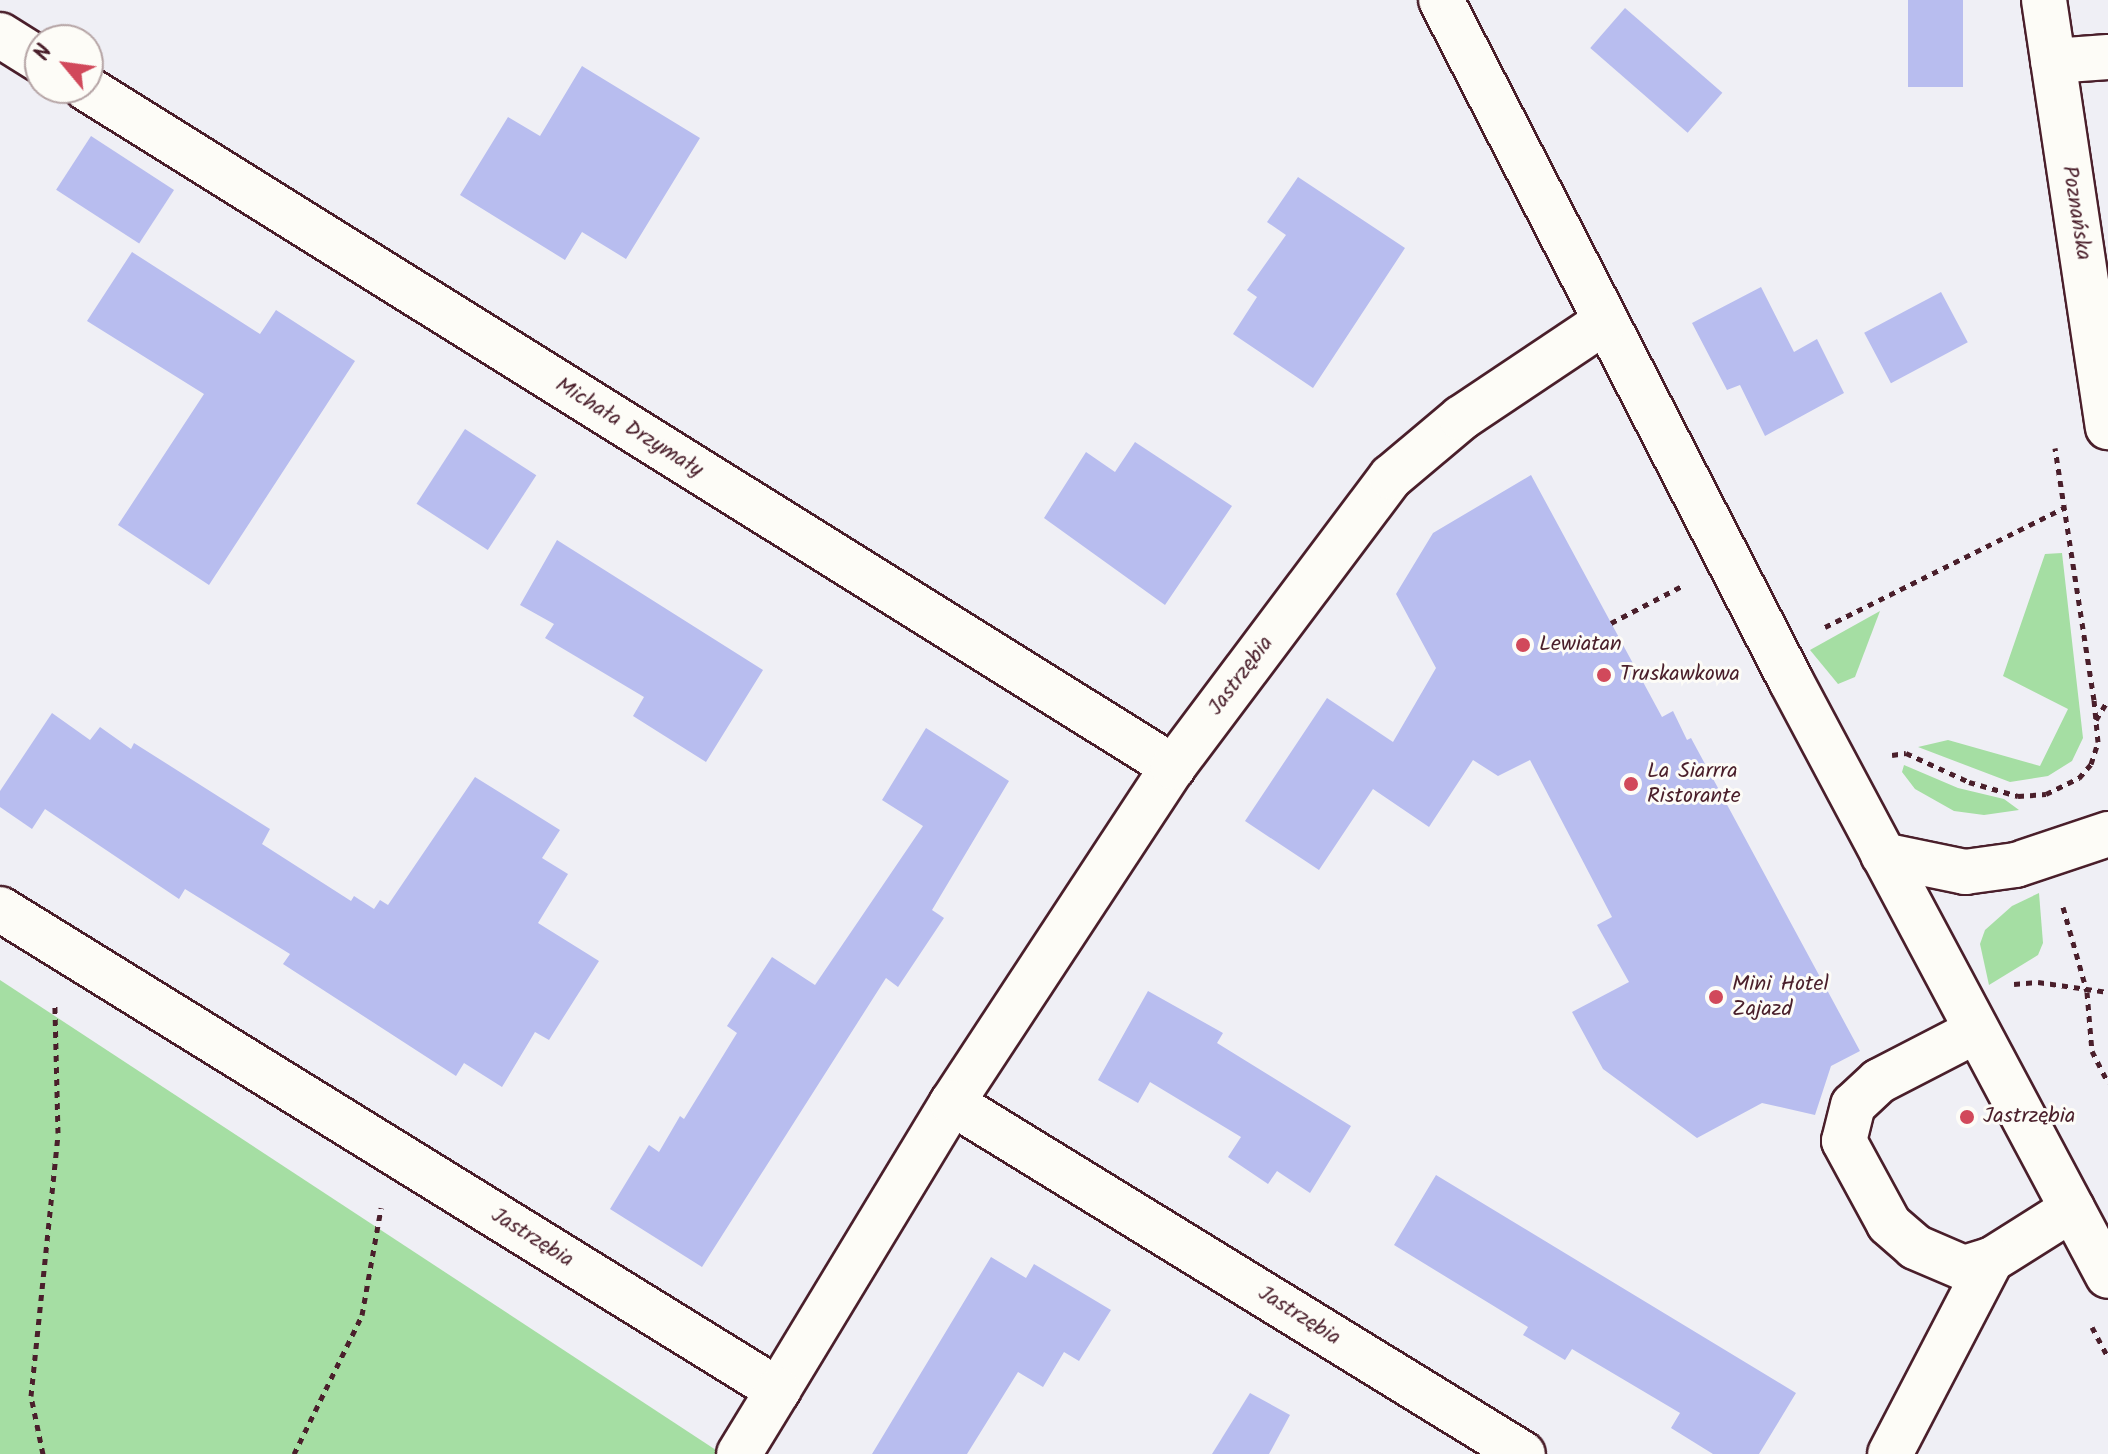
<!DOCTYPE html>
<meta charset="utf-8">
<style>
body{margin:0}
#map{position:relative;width:2108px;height:1454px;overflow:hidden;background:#efeff5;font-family:Kalam,sans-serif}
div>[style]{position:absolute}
.green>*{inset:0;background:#a5dea3}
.building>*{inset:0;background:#b8bdef;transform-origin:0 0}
.path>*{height:5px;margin-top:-2.5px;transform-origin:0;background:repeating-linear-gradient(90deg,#4a1f2b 0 6px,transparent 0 12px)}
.roads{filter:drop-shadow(2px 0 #4a1f2b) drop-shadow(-2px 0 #4a1f2b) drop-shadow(0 2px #4a1f2b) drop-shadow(0 -2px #4a1f2b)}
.minor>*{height:44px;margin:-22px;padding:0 22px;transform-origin:22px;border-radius:22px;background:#fdfcf7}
.dots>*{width:22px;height:22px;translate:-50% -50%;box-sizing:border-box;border:4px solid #fdfcf7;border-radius:50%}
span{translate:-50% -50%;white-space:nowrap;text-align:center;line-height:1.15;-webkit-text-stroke:6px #fdfcf7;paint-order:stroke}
.street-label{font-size:22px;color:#4a1f2b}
.poi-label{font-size:22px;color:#4a1f2b}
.left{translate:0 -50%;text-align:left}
.north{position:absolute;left:24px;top:24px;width:80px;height:80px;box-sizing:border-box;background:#fdfcf7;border:2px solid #b5a4a5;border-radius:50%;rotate:299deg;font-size:22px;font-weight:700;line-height:32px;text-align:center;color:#4a1f2b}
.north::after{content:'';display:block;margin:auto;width:28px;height:36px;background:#d1495b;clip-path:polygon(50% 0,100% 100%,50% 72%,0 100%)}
</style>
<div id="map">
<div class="green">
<i style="clip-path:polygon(2062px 553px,2083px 738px,2072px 761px,2048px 776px,2010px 782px,1918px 747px,1948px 740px,2040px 766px,2068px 709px,2003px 676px,2045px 554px)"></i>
<i style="clip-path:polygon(1880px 611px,1855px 677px,1838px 684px,1810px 650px)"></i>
<i style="clip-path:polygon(1904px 765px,1958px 788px,2004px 799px,2019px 810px,1984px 815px,1954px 811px,1915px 789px,1902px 772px)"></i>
<i style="clip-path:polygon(2039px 893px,2043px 943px,2038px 955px,1989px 985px,1980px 944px,1985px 930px,2012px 906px)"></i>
<i style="clip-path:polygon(0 980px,722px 1454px,0 1454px)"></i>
</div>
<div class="building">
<i style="left:1908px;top:0;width:55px;height:87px"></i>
<i style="left:1625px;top:8px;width:129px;height:53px;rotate:41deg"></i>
<i style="clip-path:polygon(582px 66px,700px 138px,626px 259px,582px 232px,565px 260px,460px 195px,508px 117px,540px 136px)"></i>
<i style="left:91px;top:136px;width:99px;height:64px;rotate:33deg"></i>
<i style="clip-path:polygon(1298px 177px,1405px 248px,1313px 388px,1233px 334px,1257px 297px,1247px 290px,1286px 235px,1267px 222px)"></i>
<i style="clip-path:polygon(132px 252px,260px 334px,276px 310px,355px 361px,209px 585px,118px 525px,204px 394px,87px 321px)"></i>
<i style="clip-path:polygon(1761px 287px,1794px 352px,1817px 339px,1844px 393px,1765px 436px,1740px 385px,1727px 390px,1692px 323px)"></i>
<i style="left:1941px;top:292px;width:57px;height:87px;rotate:62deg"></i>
<i style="left:465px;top:429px;width:85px;height:89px;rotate:33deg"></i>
<i style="clip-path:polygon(1135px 442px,1232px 506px,1165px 605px,1044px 518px,1086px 452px,1115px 472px)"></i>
<i style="clip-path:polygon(1531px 475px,1662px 717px,1673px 711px,1687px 740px,1691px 738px,1860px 1051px,1831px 1066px,1815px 1115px,1762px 1103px,1697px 1138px,1603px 1069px,1572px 1012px,1629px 982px,1597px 925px,1612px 917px,1530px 760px,1498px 776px,1473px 760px,1429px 827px,1373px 789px,1319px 870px,1245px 821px,1327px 698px,1393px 742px,1436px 668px,1396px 594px,1433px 533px)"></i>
<i style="clip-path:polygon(557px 540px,763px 670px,706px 762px,633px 716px,644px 697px,545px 638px,554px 624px,520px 605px)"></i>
<i style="clip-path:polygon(52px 713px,90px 740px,100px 727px,131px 749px,134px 743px,270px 829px,262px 844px,351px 901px,354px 896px,374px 909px,380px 900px,388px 905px,475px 777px,560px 830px,542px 858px,568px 874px,538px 923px,599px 961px,549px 1040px,535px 1032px,502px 1087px,464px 1063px,456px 1076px,283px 964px,290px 954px,185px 889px,179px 899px,45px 809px,32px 829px,0 807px,0 791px)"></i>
<i style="clip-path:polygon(926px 728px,1009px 781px,932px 910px,944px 918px,898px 987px,886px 978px,702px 1267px,610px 1209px,649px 1145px,659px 1152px,680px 1116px,684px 1119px,737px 1033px,727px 1026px,772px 957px,815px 985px,923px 826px,882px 800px)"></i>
<i style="clip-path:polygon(1148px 991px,1223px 1033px,1217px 1043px,1351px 1126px,1310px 1193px,1277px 1171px,1268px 1184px,1228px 1157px,1241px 1137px,1150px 1082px,1138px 1103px,1098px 1080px)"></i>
<i style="clip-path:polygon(1436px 1175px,1796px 1393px,1759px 1454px,1713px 1454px,1671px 1428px,1680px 1413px,1572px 1349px,1565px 1360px,1523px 1335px,1528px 1327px,1394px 1245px)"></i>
<i style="clip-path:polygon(991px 1257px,1026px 1278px,1034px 1264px,1111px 1310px,1079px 1361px,1064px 1352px,1043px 1387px,1018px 1372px,967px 1454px,872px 1454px)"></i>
<i style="clip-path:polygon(1250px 1393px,1290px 1415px,1269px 1454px,1212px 1454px)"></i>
</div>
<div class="path">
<i style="left:1611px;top:623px;width:80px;rotate:-27.5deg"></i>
<i style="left:1825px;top:627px;width:267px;rotate:-26.5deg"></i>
<i style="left:2096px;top:720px;width:23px;rotate:-59deg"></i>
<i style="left:1892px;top:755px;width:14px;rotate:-8deg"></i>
<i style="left:1906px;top:753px;width:69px;rotate:24.7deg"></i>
<i style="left:1969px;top:782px;width:51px;rotate:15.9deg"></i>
<i style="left:2018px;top:796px;width:28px;rotate:-4deg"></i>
<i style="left:2046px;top:794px;width:37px;rotate:-26deg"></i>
<i style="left:2079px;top:778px;width:18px;rotate:-49deg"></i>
<i style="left:2091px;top:764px;width:23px;rotate:-72deg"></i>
<i style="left:2098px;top:742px;width:42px;rotate:-95.4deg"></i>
<i style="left:2094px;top:700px;width:255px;rotate:-98.8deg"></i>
<i style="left:2063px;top:907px;width:88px;rotate:74.2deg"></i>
<i style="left:2087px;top:992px;width:59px;rotate:85.2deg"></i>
<i style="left:2092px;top:1051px;width:36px;rotate:63deg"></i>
<i style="left:2014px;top:984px;width:24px;rotate:-5deg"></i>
<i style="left:2038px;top:982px;width:71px;rotate:8.1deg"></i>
<i style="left:2092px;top:1327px;width:34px;rotate:62deg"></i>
<i style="left:43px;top:1454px;width:59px;rotate:-101.7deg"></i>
<i style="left:31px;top:1396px;width:264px;rotate:-84.1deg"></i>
<i style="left:58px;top:1133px;width:127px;rotate:-91.4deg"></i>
<i style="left:294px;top:1454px;width:155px;rotate:-63.9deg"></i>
<i style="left:362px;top:1315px;width:109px;rotate:-79.9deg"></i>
</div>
<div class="roads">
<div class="minor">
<i style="left:1441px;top:0;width:766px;rotate:62.8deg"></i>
<i style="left:1791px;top:681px;width:674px;rotate:61.95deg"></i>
<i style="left:2044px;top:0;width:432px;rotate:81.5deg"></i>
<i style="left:0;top:35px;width:47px;rotate:32deg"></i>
<i style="left:2053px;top:61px;width:55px;rotate:-4.2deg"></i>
<i style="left:86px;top:88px;width:1282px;rotate:31.99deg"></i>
<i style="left:1883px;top:855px;width:84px;rotate:11.7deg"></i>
<i style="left:1965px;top:872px;width:51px;rotate:-7.8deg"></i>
<i style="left:2016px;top:865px;width:97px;rotate:-18.6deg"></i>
<i style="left:0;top:909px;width:915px;rotate:31.73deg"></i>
<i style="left:778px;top:1390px;width:336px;rotate:-58.8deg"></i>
<i style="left:952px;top:1103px;width:402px;rotate:-56.7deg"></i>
<i style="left:1173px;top:767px;width:363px;rotate:-53.1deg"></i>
<i style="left:1391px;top:477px;width:92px;rotate:-40.1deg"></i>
<i style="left:1461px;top:418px;width:174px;rotate:-33.8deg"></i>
<i style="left:1976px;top:1031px;width:109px;rotate:152.7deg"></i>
<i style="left:1879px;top:1081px;width:35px;rotate:137deg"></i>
<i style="left:1853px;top:1105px;width:37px;rotate:104deg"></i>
<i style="left:1844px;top:1141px;width:94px;rotate:61.5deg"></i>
<i style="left:1889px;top:1224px;width:35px;rotate:41deg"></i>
<i style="left:1915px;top:1247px;width:53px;rotate:23.2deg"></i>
<i style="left:1964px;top:1268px;width:28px;rotate:-17deg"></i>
<i style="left:1991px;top:1260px;width:96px;rotate:-32.2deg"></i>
<i style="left:952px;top:1103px;width:670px;rotate:31.58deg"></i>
<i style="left:739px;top:1454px;width:75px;rotate:-58.6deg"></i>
<i style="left:1890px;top:1454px;width:219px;rotate:-62.5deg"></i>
</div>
</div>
<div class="dots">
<i style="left:1523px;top:645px;background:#d1495b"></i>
<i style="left:1604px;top:675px;background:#d1495b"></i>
<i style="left:1631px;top:784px;background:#d1495b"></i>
<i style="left:1716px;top:997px;background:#d1495b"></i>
<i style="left:1967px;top:1117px;background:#d1495b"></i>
</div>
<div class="street-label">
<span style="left:2076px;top:213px;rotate:81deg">Poznańska</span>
<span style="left:629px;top:428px;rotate:32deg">Michała Drzymały</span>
<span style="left:1241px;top:676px;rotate:-53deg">Jastrzębia</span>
<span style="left:532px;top:1238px;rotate:32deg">Jastrzębia</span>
<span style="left:1299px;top:1316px;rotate:32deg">Jastrzębia</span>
</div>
<div class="poi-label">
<span class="left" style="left:1539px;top:645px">Lewiatan</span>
<span class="left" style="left:1620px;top:675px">Truskawkowa</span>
<span class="left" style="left:1647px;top:784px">La Siarrra<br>Ristorante</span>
<span class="left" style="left:1732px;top:997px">Mini Hotel<br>Zajazd</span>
<span class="left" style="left:1983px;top:1117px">Jastrzębia</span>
</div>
<div class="north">N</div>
</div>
